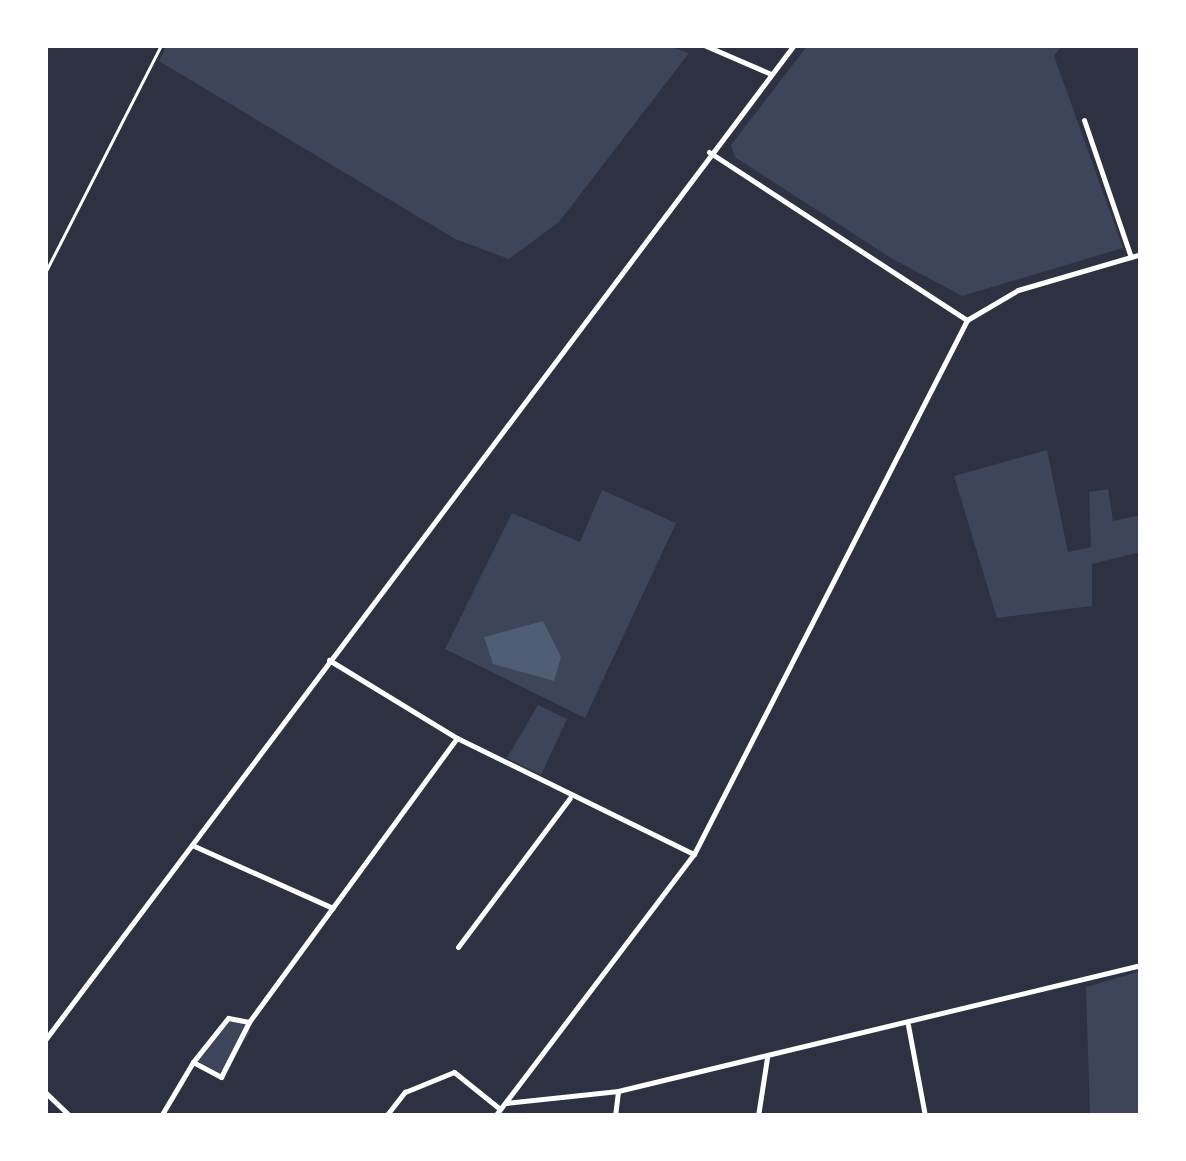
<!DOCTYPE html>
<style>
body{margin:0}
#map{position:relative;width:1186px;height:1161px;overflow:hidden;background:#2d3142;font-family:Quicksand,sans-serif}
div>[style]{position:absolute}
.green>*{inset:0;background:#3c4559}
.water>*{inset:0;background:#4f5d75}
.path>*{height:2.5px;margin:-1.25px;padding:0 1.25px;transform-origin:1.25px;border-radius:1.25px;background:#fff}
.minor>*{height:5px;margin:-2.5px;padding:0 2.5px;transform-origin:2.5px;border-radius:2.5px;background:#fff}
.tertiary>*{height:5px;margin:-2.5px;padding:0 2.5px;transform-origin:2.5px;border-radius:2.5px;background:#fff}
span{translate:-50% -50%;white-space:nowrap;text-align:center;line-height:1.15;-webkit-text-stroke:10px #fff;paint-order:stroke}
.frame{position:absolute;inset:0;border:48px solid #fff;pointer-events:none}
</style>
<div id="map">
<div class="green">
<i style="clip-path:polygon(167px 45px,666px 45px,689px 53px,559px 222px,509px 259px,455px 239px,159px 61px)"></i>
<i style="clip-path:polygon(808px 45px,1063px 45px,1054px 56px,1123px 248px,962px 296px,891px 258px,735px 157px,731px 145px)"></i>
<i style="clip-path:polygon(1047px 450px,1068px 552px,1091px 547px,1089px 492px,1108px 489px,1113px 521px,1141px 515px,1141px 552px,1092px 564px,1092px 606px,997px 618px,954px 476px)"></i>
<i style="clip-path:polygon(602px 490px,676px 523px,585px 718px,445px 649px,512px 513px,580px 542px)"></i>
<i style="clip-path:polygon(538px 705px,567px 719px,541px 775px,507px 758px)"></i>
<i style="clip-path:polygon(1141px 971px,1141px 1116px,1090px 1116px,1086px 987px)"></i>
<i style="clip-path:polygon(229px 1019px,248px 1023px,250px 1032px,221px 1074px,196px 1060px)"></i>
</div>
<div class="water">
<i style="clip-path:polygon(543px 621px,561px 657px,554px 681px,493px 664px,484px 637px)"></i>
</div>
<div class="path">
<i style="left:45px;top:273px;width:256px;rotate:-63deg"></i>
</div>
<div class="minor">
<i style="left:704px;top:45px;width:73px;rotate:23.4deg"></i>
<i style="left:1084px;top:120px;width:145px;rotate:71.1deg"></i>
<i style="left:709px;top:152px;width:308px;rotate:33.1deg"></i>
<i style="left:329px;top:660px;width:150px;rotate:31.4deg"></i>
<i style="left:457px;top:738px;width:264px;rotate:26.1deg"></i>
<i style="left:192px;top:845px;width:154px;rotate:24.1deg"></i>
<i style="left:458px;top:947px;width:186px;rotate:-53.1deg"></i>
<i style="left:249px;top:1022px;width:21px;rotate:-169deg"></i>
<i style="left:228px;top:1018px;width:56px;rotate:128.5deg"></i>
<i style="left:193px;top:1062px;width:32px;rotate:28deg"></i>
<i style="left:221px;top:1077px;width:62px;rotate:-63deg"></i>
<i style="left:249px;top:1022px;width:352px;rotate:-53.8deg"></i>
<i style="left:908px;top:1025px;width:93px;rotate:79.4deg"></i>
<i style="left:45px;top:1040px;width:1245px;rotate:-53.03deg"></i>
<i style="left:45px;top:1092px;width:35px;rotate:44deg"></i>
<i style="left:506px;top:1103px;width:113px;rotate:-6.1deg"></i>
<i style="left:618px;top:1091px;width:538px;rotate:-13.55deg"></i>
<i style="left:161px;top:1116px;width:63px;rotate:-59.3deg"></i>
<i style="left:386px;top:1116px;width:31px;rotate:-52deg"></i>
<i style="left:405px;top:1092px;width:53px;rotate:-22.2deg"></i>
<i style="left:454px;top:1072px;width:59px;rotate:38.8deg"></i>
<i style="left:615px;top:1116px;width:25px;rotate:-83deg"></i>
<i style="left:758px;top:1116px;width:59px;rotate:-81.2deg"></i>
</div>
<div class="tertiary">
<i style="left:495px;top:1116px;width:329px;rotate:-52.8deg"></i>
<i style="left:694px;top:854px;width:600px;rotate:-62.92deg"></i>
<i style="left:967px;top:320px;width:59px;rotate:-30.5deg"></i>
<i style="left:1018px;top:290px;width:128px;rotate:-16.3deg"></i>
</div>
<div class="frame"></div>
</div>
